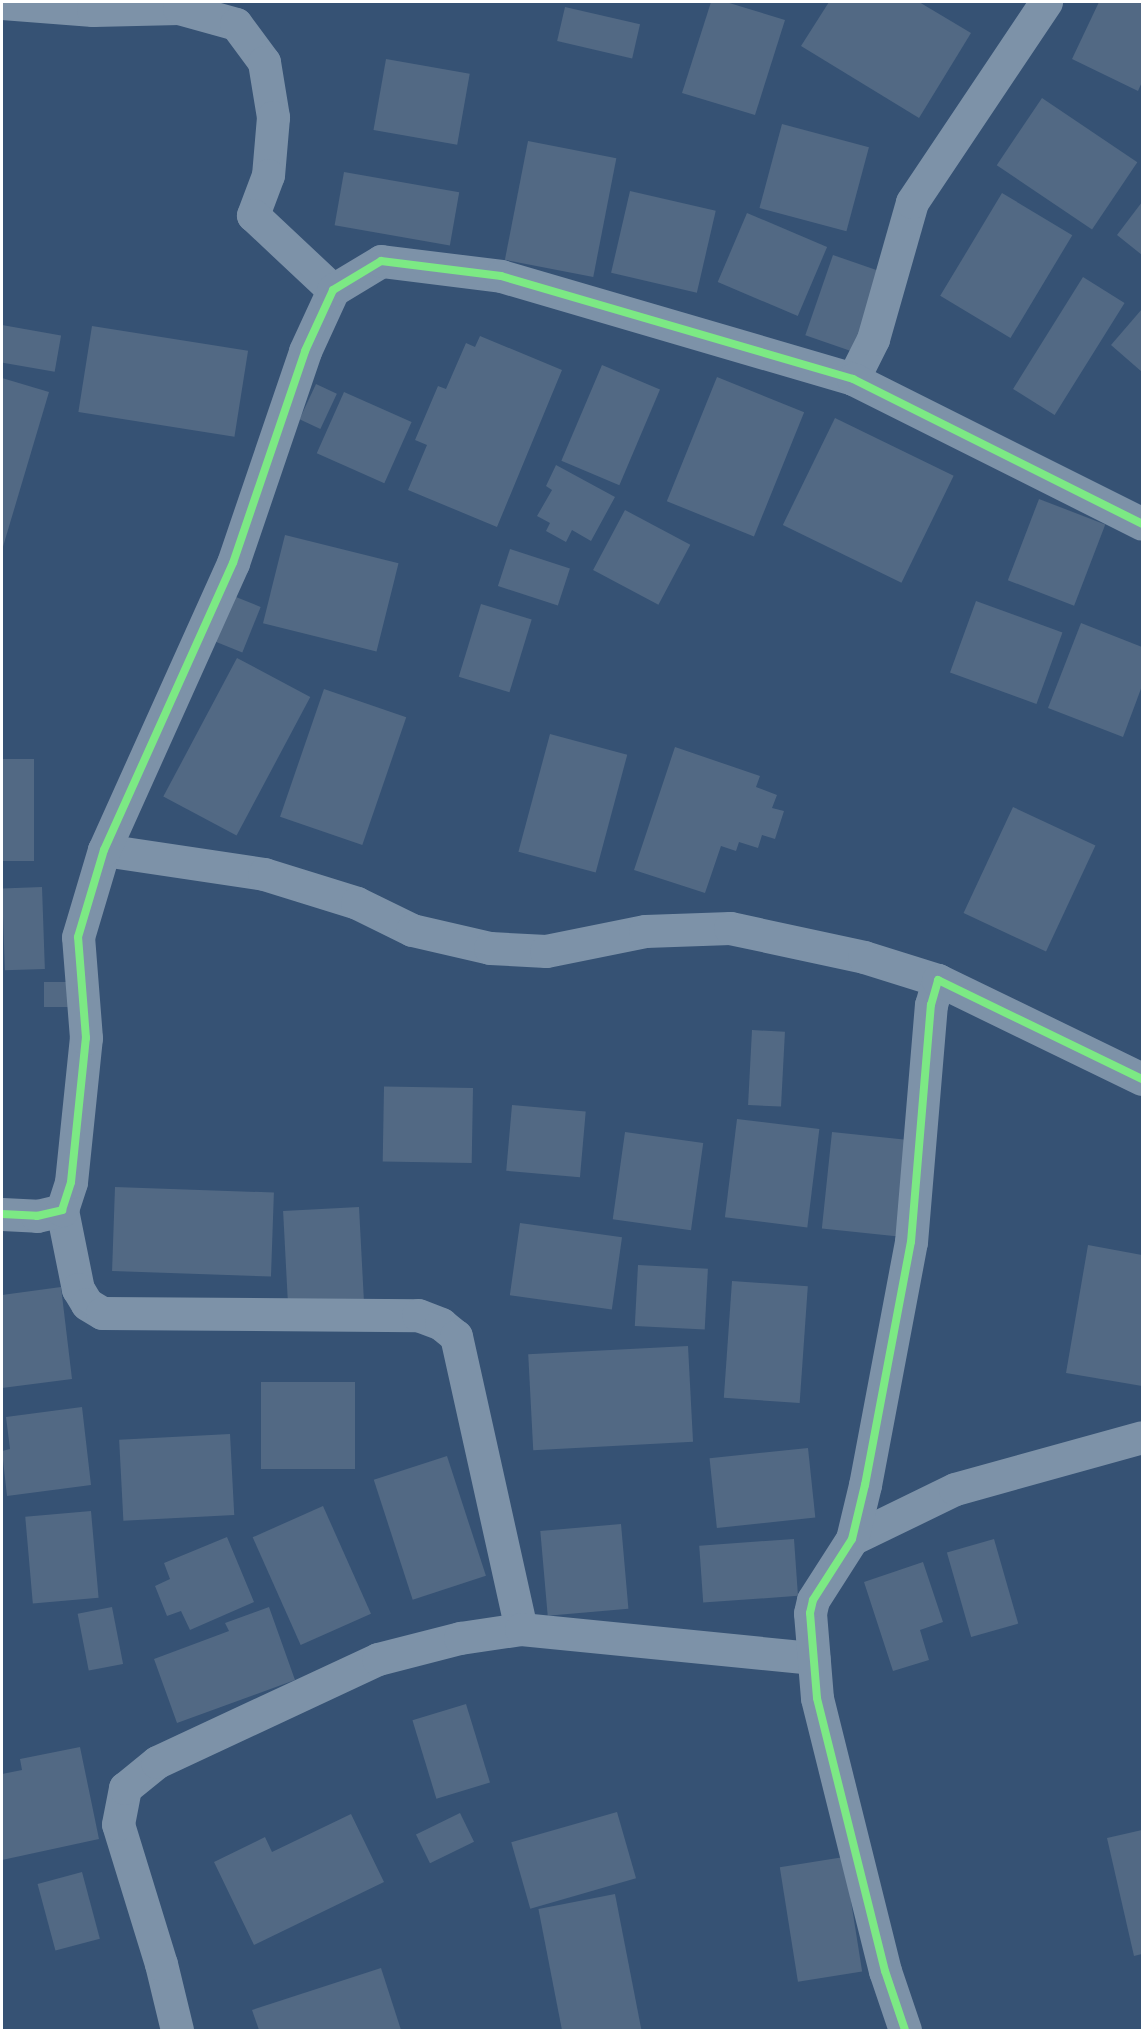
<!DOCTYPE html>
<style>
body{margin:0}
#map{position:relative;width:1144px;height:2032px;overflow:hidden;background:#365274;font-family:Mulish,sans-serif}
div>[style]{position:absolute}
.building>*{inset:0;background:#526984;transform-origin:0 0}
.street>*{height:33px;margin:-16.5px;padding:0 16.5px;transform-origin:16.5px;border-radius:16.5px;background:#7d92a8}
.cycleway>*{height:8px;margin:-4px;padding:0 4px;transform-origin:4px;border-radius:4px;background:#7ce984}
span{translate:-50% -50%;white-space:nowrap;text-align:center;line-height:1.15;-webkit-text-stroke:4.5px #1b4f8f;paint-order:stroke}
.frame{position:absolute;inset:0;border:3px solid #fff;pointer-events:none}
</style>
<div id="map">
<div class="building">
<i style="clip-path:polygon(711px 2px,726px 2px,785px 20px,755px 115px,682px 93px)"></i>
<i style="clip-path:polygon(829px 2px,919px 2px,971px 33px,919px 118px,801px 46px)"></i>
<i style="clip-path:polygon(1099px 2px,1142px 2px,1142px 82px,1138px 91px,1072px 59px)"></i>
<i style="left:565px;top:7px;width:77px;height:35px;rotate:13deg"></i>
<i style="left:386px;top:59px;width:85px;height:72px;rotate:10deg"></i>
<i style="left:1042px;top:98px;width:115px;height:81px;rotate:34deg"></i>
<i style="left:782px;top:124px;width:90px;height:87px;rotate:15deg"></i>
<i style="left:528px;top:141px;width:90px;height:121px;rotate:11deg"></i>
<i style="left:344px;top:172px;width:117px;height:54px;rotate:10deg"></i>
<i style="left:630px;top:191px;width:88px;height:84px;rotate:13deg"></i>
<i style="left:1002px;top:193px;width:82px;height:120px;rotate:31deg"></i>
<i style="clip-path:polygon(1142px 202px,1142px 255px,1117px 235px)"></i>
<i style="left:747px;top:213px;width:87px;height:75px;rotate:23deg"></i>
<i style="left:833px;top:255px;width:55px;height:85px;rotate:19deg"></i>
<i style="left:1083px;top:277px;width:49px;height:132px;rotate:32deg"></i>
<i style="clip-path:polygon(1142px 309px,1142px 372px,1111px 345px)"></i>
<i style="left:2px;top:325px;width:60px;height:37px;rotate:10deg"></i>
<i style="left:92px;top:326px;width:158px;height:87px;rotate:9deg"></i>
<i style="clip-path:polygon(480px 336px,562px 370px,497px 527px,408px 490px,427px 445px,415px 440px,438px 386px,446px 389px,466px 343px,475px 347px)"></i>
<i style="left:602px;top:365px;width:63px;height:104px;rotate:23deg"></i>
<i style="left:717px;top:377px;width:94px;height:134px;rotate:22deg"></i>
<i style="clip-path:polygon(2px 378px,49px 392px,2px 550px)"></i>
<i style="left:316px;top:384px;width:23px;height:39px;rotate:25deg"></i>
<i style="left:344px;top:392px;width:74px;height:67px;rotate:24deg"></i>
<i style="left:835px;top:418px;width:132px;height:119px;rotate:26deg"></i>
<i style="clip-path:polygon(556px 465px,615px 497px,591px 541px,572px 530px,566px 542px,546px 531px,550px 523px,537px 516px,552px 490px,546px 486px)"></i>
<i style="left:1039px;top:499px;width:71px;height:87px;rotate:21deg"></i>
<i style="left:625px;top:510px;width:74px;height:68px;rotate:28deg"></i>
<i style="left:285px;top:535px;width:117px;height:91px;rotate:14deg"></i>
<i style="left:510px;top:549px;width:63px;height:39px;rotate:18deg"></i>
<i style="left:231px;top:595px;width:32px;height:49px;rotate:22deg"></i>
<i style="left:976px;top:601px;width:92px;height:76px;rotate:20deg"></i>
<i style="left:481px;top:604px;width:53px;height:76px;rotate:17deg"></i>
<i style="clip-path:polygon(1081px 623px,1142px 647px,1142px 686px,1123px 737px,1048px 708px)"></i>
<i style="left:237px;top:658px;width:83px;height:157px;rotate:28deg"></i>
<i style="left:324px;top:689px;width:87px;height:135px;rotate:19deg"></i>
<i style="left:550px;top:734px;width:80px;height:122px;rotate:15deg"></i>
<i style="clip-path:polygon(675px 747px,760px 776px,756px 787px,777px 795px,772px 808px,784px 811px,775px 839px,762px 835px,758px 848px,739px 842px,736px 851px,721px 846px,705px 893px,634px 870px)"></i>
<i style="left:2px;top:759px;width:32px;height:102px"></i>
<i style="left:1013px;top:807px;width:91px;height:117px;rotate:25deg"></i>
<i style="left:42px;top:887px;width:82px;height:40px;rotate:88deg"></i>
<i style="left:44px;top:982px;width:26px;height:25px"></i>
<i style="left:752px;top:1030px;width:33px;height:75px;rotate:3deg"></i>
<i style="left:473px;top:1088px;width:75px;height:89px;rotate:91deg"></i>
<i style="left:512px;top:1105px;width:74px;height:66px;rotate:5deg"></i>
<i style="left:737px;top:1119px;width:83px;height:99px;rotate:7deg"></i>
<i style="left:625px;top:1132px;width:79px;height:88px;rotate:8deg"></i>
<i style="left:832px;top:1132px;width:77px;height:97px;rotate:6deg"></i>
<i style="left:115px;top:1187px;width:159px;height:84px;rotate:2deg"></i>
<i style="left:359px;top:1207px;width:96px;height:76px;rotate:87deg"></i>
<i style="left:520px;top:1223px;width:103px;height:73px;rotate:8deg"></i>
<i style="clip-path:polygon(1088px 1245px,1142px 1255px,1142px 1386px,1066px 1373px)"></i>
<i style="left:638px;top:1265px;width:70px;height:61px;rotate:3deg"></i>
<i style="left:732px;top:1281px;width:76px;height:117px;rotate:4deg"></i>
<i style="clip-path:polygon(61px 1287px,72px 1379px,2px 1388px,2px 1295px)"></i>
<i style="left:688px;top:1346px;width:96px;height:160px;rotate:87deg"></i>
<i style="left:261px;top:1382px;width:94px;height:87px"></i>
<i style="clip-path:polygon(82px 1407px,91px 1485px,7px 1496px,2px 1451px,10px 1449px,6px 1417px)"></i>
<i style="left:230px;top:1434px;width:81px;height:111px;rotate:87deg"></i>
<i style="left:808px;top:1448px;width:70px;height:99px;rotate:84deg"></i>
<i style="left:447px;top:1456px;width:126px;height:77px;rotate:72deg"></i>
<i style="left:323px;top:1506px;width:118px;height:77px;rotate:66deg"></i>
<i style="left:91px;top:1511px;width:87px;height:66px;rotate:85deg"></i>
<i style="left:621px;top:1524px;width:85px;height:81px;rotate:85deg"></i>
<i style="clip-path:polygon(227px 1537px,254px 1602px,190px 1630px,181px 1611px,167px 1616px,155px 1586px,170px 1579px,164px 1563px)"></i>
<i style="left:794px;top:1539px;width:57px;height:95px;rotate:86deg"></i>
<i style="left:994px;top:1539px;width:88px;height:49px;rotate:74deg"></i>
<i style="clip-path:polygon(923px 1562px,943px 1622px,920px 1630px,929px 1660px,893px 1671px,864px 1582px)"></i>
<i style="left:112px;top:1607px;width:58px;height:35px;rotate:79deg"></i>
<i style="clip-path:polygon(269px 1607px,295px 1680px,177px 1723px,154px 1659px,229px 1631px,225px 1623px)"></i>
<i style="left:466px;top:1704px;width:82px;height:56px;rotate:73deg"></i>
<i style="clip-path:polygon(80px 1747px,99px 1839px,2px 1860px,2px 1774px,22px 1770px,20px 1759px)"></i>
<i style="left:617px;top:1812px;width:69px;height:110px;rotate:74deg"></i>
<i style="left:460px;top:1813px;width:32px;height:49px;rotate:64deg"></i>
<i style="clip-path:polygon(351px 1814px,384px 1882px,254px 1945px,214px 1862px,265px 1837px,272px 1852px)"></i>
<i style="clip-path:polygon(1142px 1830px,1142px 1954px,1134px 1956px,1107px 1838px)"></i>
<i style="left:844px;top:1857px;width:116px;height:65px;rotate:81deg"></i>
<i style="left:82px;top:1872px;width:69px;height:46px;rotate:75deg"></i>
<i style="left:615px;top:1894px;width:138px;height:78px;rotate:79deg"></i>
<i style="clip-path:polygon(381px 1968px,401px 2030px,259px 2030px,252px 2010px)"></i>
</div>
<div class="street">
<i style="left:2px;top:3px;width:91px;rotate:4.4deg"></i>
<i style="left:93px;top:10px;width:86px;rotate:-1.3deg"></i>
<i style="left:179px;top:8px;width:59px;rotate:15.7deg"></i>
<i style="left:236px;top:24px;width:47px;rotate:53.6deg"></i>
<i style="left:264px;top:62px;width:56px;rotate:80.7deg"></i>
<i style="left:273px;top:117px;width:58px;rotate:94.9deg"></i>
<i style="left:268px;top:175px;width:43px;rotate:110.6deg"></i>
<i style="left:253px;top:215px;width:110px;rotate:43.2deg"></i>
<i style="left:853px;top:379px;width:45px;rotate:-63.4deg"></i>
<i style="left:873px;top:339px;width:142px;rotate:-74.1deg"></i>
<i style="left:912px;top:202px;width:241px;rotate:-56.2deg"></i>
<i style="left:104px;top:850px;width:162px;rotate:8.5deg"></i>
<i style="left:264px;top:874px;width:97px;rotate:17.3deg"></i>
<i style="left:357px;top:903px;width:61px;rotate:26.1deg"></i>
<i style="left:412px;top:930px;width:80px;rotate:13deg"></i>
<i style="left:490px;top:948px;width:56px;rotate:3.1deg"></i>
<i style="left:546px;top:951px;width:101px;rotate:-11.4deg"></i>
<i style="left:645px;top:931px;width:85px;rotate:-2deg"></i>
<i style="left:730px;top:928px;width:137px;rotate:12.2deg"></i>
<i style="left:864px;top:957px;width:77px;rotate:17.3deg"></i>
<i style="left:62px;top:1210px;width:81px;rotate:78.6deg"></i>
<i style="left:78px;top:1289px;width:17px;rotate:59deg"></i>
<i style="left:87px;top:1304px;width:17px;rotate:31deg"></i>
<i style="left:102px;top:1313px;width:316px;rotate:0.4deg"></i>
<i style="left:418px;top:1315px;width:25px;rotate:21deg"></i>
<i style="left:441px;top:1324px;width:19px;rotate:39deg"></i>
<i style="left:456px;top:1336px;width:300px;rotate:77.5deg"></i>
<i style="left:2px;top:1214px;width:35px;rotate:3deg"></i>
<i style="left:37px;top:1216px;width:26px;rotate:-13deg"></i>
<i style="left:62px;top:1210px;width:29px;rotate:-72deg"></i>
<i style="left:71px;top:1182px;width:145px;rotate:-84.1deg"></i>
<i style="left:86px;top:1038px;width:101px;rotate:-94.5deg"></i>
<i style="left:78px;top:937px;width:91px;rotate:-73.4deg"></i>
<i style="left:104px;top:850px;width:315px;rotate:-65.8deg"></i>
<i style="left:233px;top:563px;width:224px;rotate:-71.2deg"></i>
<i style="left:305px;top:351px;width:67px;rotate:-65.3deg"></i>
<i style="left:333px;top:290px;width:56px;rotate:-31.1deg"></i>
<i style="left:381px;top:261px;width:121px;rotate:7.1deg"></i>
<i style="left:501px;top:276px;width:367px;rotate:16.3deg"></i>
<i style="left:853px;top:379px;width:323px;rotate:26.6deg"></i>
<i style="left:852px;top:1539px;width:114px;rotate:-25.9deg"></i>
<i style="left:955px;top:1489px;width:194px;rotate:-15.5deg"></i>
<i style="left:177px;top:2030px;width:68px;rotate:-103.6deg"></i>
<i style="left:161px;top:1964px;width:146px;rotate:-107.1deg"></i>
<i style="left:118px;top:1824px;width:37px;rotate:-79deg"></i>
<i style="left:125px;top:1788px;width:41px;rotate:-39.1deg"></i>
<i style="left:157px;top:1762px;width:244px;rotate:-25deg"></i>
<i style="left:378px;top:1659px;width:85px;rotate:-14.4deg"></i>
<i style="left:460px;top:1638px;width:62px;rotate:-8.4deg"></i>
<i style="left:521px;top:1629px;width:294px;rotate:5.7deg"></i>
<i style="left:905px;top:2030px;width:62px;rotate:-108.7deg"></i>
<i style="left:885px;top:1971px;width:281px;rotate:-104deg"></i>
<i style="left:817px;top:1698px;width:85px;rotate:-94.7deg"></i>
<i style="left:810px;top:1613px;width:13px;rotate:-77deg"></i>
<i style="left:813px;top:1600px;width:72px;rotate:-57.4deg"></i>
<i style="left:852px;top:1539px;width:56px;rotate:-76.5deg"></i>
<i style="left:865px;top:1485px;width:247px;rotate:-79.3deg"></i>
<i style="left:911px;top:1242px;width:238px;rotate:-85.2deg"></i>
<i style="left:931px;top:1005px;width:26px;rotate:-74deg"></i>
<i style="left:938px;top:980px;width:227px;rotate:25.9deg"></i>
</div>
<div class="cycleway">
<i style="left:2px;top:1214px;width:35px;rotate:3deg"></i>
<i style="left:37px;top:1216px;width:26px;rotate:-13deg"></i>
<i style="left:62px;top:1210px;width:29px;rotate:-72deg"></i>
<i style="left:71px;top:1182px;width:145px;rotate:-84.1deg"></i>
<i style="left:86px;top:1038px;width:101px;rotate:-94.5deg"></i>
<i style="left:78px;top:937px;width:91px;rotate:-73.4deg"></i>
<i style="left:104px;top:850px;width:315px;rotate:-65.8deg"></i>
<i style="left:233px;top:563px;width:224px;rotate:-71.2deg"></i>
<i style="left:305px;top:351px;width:67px;rotate:-65.3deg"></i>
<i style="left:333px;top:290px;width:56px;rotate:-31.1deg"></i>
<i style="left:381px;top:261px;width:121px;rotate:7.1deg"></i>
<i style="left:501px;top:276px;width:367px;rotate:16.3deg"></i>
<i style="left:853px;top:379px;width:323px;rotate:26.6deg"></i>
<i style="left:905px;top:2030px;width:62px;rotate:-108.7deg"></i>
<i style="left:885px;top:1971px;width:281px;rotate:-104deg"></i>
<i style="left:817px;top:1698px;width:85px;rotate:-94.7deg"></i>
<i style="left:810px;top:1613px;width:13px;rotate:-77deg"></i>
<i style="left:813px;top:1600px;width:72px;rotate:-57.4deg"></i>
<i style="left:852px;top:1539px;width:56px;rotate:-76.5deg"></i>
<i style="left:865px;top:1485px;width:247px;rotate:-79.3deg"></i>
<i style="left:911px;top:1242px;width:238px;rotate:-85.2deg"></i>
<i style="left:931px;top:1005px;width:26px;rotate:-74deg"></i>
<i style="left:938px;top:980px;width:227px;rotate:25.9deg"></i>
</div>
<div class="frame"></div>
</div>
